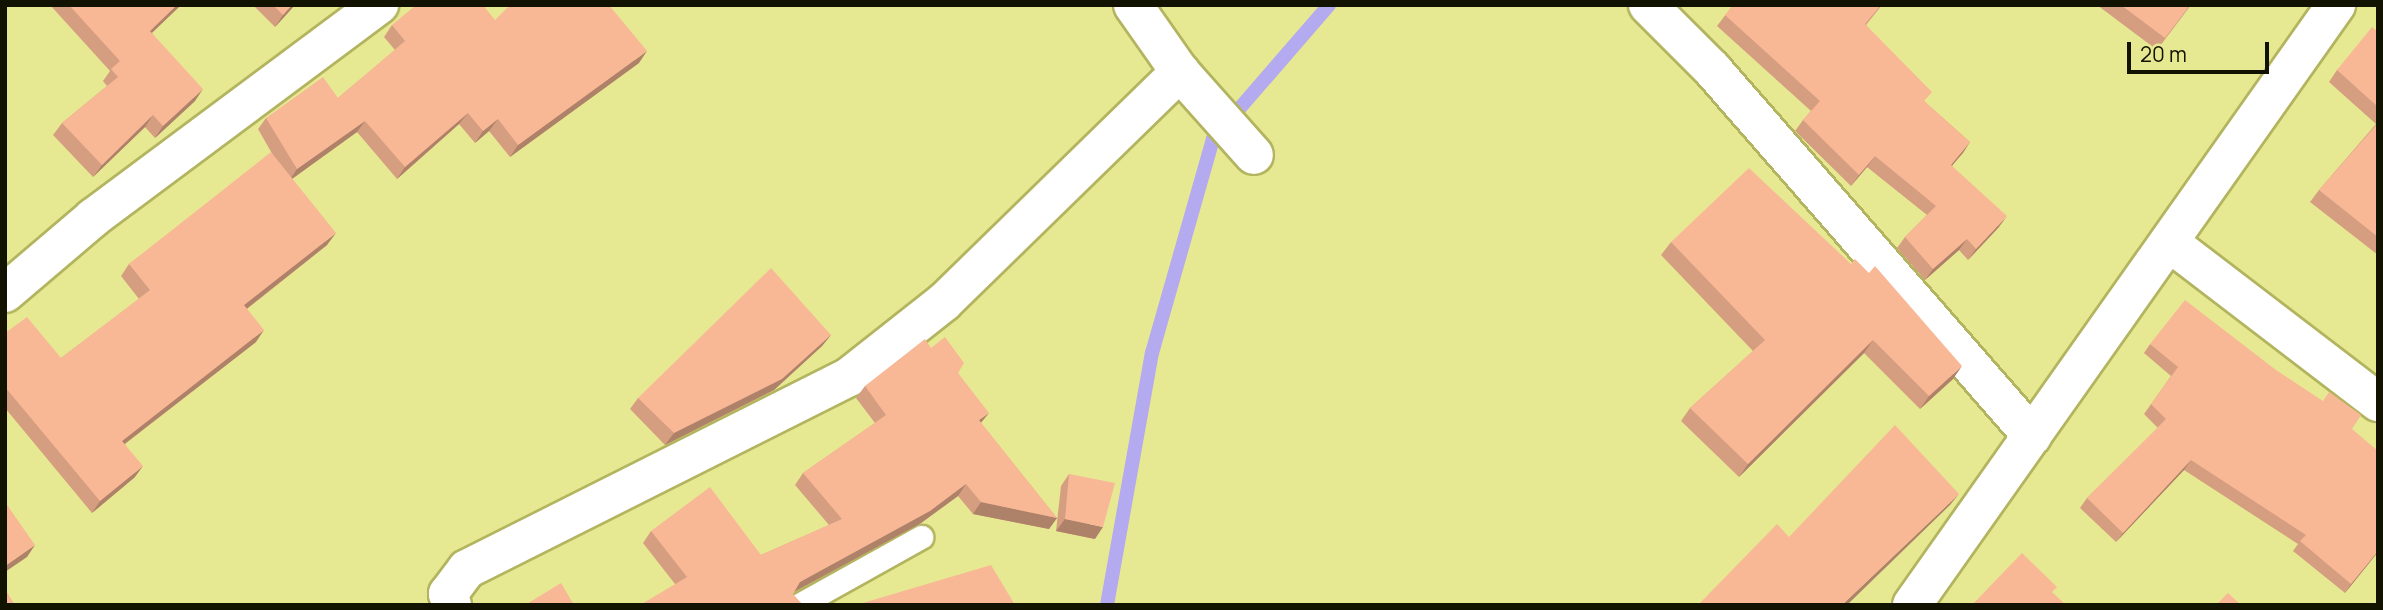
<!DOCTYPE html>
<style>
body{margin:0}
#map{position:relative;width:2383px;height:610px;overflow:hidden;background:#e7e992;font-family:Manrope,sans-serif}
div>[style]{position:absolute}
.stream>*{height:14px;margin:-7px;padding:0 7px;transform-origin:7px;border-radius:7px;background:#b3aaef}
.roads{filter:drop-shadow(2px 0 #b3b45f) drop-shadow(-2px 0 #b3b45f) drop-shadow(0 2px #b3b45f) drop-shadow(0 -2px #b3b45f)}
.service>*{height:23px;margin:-11.5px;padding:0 11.5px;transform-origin:11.5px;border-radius:11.5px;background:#fff}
.minor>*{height:38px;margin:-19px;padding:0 19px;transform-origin:19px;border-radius:19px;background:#fff}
.wall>*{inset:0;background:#d59e81}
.shaded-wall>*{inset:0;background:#ae8169}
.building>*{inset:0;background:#f8b896}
span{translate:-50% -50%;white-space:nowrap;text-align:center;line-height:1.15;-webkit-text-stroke:7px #e7e992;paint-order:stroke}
.frame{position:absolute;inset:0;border:7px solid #121200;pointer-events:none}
.scale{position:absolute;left:2127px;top:42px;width:142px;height:32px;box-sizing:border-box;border:4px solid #121200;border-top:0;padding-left:9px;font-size:21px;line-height:24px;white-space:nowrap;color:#121200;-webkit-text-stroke:5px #e7e992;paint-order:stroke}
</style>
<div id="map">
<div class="stream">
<i style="left:1107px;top:605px;width:256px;rotate:-79.9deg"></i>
<i style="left:1152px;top:353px;width:223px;rotate:-74.1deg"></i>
<i style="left:1213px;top:139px;width:177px;rotate:-49.1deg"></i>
</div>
<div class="roads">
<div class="service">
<i style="left:799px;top:605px;width:140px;rotate:-29.1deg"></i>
</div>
<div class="minor">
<i style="left:1133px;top:5px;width:82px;rotate:55deg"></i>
<i style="left:1180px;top:72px;width:111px;rotate:48.3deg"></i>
<i style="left:1648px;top:5px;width:91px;rotate:45deg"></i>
<i style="left:1712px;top:69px;width:487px;rotate:48.9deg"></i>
<i style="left:2170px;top:243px;width:262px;rotate:37.4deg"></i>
<i style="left:5px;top:293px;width:116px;rotate:-40.4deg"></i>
<i style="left:93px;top:218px;width:357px;rotate:-36.7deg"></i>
<i style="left:452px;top:605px;width:12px;rotate:-110deg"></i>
<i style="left:448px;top:594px;width:31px;rotate:-53deg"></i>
<i style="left:467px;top:569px;width:428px;rotate:-26.7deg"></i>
<i style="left:849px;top:377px;width:121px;rotate:-38.3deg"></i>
<i style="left:944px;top:302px;width:330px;rotate:-44.3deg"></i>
<i style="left:1912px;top:605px;width:735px;rotate:-54.75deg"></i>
</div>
</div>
<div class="wall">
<i style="clip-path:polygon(50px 5px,181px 5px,152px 33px,195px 101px,155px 138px,145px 127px,93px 177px,53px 135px,62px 123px,107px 86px,103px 81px,110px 71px)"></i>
<i style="clip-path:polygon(253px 5px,295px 5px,275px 27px)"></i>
<i style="clip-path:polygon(1733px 5px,1882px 5px,1866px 25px,1925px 102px,1970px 142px,1952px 166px,1999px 227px,1968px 260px,1959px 250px,1925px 280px,1897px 248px,1905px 237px,1927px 215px,1867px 167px,1851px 186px,1795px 131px,1803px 120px,1811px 111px,1717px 26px)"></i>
<i style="clip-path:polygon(2097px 5px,2191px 5px,2157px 50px)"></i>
<i style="clip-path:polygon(495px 20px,639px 63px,510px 157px,489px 131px,475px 143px,459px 124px,397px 179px,357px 132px,292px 179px,327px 245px,247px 309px,256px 342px,125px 444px,135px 477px,92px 513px,5px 408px,5px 333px,61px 358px,139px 299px,121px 276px,129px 264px,274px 157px,258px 129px,266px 118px,338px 98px,395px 50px,384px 37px,392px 25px)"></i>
<i style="clip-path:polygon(2378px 32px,2378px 255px,2310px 202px,2319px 190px,2376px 124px,2329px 82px,2337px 70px)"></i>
<i style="clip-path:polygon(1671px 242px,1953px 379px,1920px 409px,1864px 353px,1739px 477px,1681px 421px,1690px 408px,1753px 351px,1661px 255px)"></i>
<i style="clip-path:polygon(831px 335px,822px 346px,774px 390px,665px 445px,630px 409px,638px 398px)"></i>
<i style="clip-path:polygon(2150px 344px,2352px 429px,2378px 552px,2345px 593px,2293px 551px,2298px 544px,2184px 470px,2116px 542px,2080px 508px,2087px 498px,2158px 428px,2144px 414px,2171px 376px,2144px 353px)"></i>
<i style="clip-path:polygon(931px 348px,958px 373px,981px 423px,1057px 518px,1049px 529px,973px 514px,958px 496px,921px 523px,794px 592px,675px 584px,643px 543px,651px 531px,761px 555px,829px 525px,795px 485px,803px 473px,875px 423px,856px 398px,865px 386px)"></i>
<i style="clip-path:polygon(1069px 474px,1095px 539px,1056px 531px,1061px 486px)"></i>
</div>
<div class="shaded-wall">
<i style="clip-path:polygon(177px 5px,181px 5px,141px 43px,150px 31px)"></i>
<i style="clip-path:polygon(292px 5px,295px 5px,275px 27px,283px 15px)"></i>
<i style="clip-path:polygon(647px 51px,639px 63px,510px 157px,518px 145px)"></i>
<i style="clip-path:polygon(203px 89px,195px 101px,155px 138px,163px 126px)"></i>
<i style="clip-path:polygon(468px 113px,459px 124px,397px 179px,405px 167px)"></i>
<i style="clip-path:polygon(153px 115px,145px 127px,93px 177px,102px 165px)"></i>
<i style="clip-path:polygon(498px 119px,489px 131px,475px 143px,483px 131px)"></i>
<i style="clip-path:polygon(365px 121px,357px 132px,289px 181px,297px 169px)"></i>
<i style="clip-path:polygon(1970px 142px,1963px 153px,1943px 176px,1951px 165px)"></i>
<i style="clip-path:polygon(1875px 156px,1867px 167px,1851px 186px,1859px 175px)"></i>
<i style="clip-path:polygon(2007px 216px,1999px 227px,1968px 260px,1976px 249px)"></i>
<i style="clip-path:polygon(336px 233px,327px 245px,236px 317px,244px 305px)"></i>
<i style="clip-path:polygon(1967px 239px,1959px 250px,1925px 280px,1933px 269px)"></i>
<i style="clip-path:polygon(264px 330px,256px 342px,114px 452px,122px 441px)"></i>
<i style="clip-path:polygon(831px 335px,822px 346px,774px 390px,665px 445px,674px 433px)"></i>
<i style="clip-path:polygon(1873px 340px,1864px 353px,1739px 477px,1748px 464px)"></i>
<i style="clip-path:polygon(1962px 366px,1953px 379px,1920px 409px,1929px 396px)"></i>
<i style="clip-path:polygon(989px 413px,980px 424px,979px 420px)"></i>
<i style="clip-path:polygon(2191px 460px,2184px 470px,2116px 542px,2123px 533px)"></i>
<i style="clip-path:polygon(143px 466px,135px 477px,92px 513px,100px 501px)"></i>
<i style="clip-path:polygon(966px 484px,958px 496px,921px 523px,792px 593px,800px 582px)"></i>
<i style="clip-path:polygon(1959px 494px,1950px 505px,1847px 605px,1842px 605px)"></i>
<i style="clip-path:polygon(981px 502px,1057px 518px,1049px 529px,973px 514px)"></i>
<i style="clip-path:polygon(1065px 519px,1103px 527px,1095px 539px,1056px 531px)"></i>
<i style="clip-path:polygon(35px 545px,27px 557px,5px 572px,5px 566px)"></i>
<i style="clip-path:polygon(2378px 551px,2378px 552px,2345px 593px,2351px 584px)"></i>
</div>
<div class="building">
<i style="clip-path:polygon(69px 5px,177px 5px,150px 31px,203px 89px,163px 126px,153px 115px,102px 165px,62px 123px,118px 77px,111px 69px,120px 61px)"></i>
<i style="clip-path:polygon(273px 5px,292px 5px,283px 15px)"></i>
<i style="clip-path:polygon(416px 5px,483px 5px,495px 20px,510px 5px,609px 5px,647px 51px,518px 145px,498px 119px,483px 131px,468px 113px,405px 167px,365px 121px,297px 169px,266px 118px,323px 77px,338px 98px,405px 41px,392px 25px)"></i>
<i style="clip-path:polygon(1733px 5px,1881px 5px,1865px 24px,1932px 92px,1924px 101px,1970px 142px,1951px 165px,2007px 216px,1976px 249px,1967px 239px,1933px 269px,1905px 237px,1936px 206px,1875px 156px,1859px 175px,1803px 120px,1820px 101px,1725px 15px)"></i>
<i style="clip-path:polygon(2121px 5px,2190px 5px,2165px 38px)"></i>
<i style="clip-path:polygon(2372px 27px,2378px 32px,2378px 107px,2337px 70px)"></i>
<i style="clip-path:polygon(2378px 123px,2378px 237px,2319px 190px)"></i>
<i style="clip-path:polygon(271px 152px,336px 233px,244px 305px,264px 330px,122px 441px,143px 466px,100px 501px,5px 387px,5px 333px,27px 317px,61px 358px,150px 290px,129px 264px)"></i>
<i style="clip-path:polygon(1749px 168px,1851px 264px,1855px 259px,1869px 273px,1875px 266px,1962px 366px,1929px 396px,1873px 340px,1748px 464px,1690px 408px,1765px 340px,1671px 242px)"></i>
<i style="clip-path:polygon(771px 268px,831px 335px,782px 379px,674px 433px,638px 398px)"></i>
<i style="clip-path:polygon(2185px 300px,2276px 370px,2323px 401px,2329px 392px,2361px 415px,2352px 429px,2378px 451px,2378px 551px,2351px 584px,2300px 541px,2306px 535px,2191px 460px,2123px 533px,2087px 498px,2166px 419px,2151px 404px,2178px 367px,2150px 344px)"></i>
<i style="clip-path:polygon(945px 337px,964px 363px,958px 373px,989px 413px,979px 420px,1057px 518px,981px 502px,966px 484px,930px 511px,800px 582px,793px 594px,803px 605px,640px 605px,687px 577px,651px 531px,710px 487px,761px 555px,842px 519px,803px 473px,886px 415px,865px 386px,925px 339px,931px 348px)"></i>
<i style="clip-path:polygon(1895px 425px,1959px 494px,1842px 605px,1698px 605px,1777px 524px,1789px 537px)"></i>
<i style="clip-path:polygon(1069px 474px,1115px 483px,1103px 527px,1065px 519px)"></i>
<i style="clip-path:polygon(5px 502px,35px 545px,5px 566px)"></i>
<i style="clip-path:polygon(2022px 553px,2057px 587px,2052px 592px,2066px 605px,1972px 605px)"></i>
<i style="clip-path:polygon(991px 565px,1015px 605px,856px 605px)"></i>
<i style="clip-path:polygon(561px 583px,574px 605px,525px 605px)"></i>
<i style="clip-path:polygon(5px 589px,15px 605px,5px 605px)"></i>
<i style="clip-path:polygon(2228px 593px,2241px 605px,2216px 605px)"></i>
</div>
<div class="frame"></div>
<div class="scale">20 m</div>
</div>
